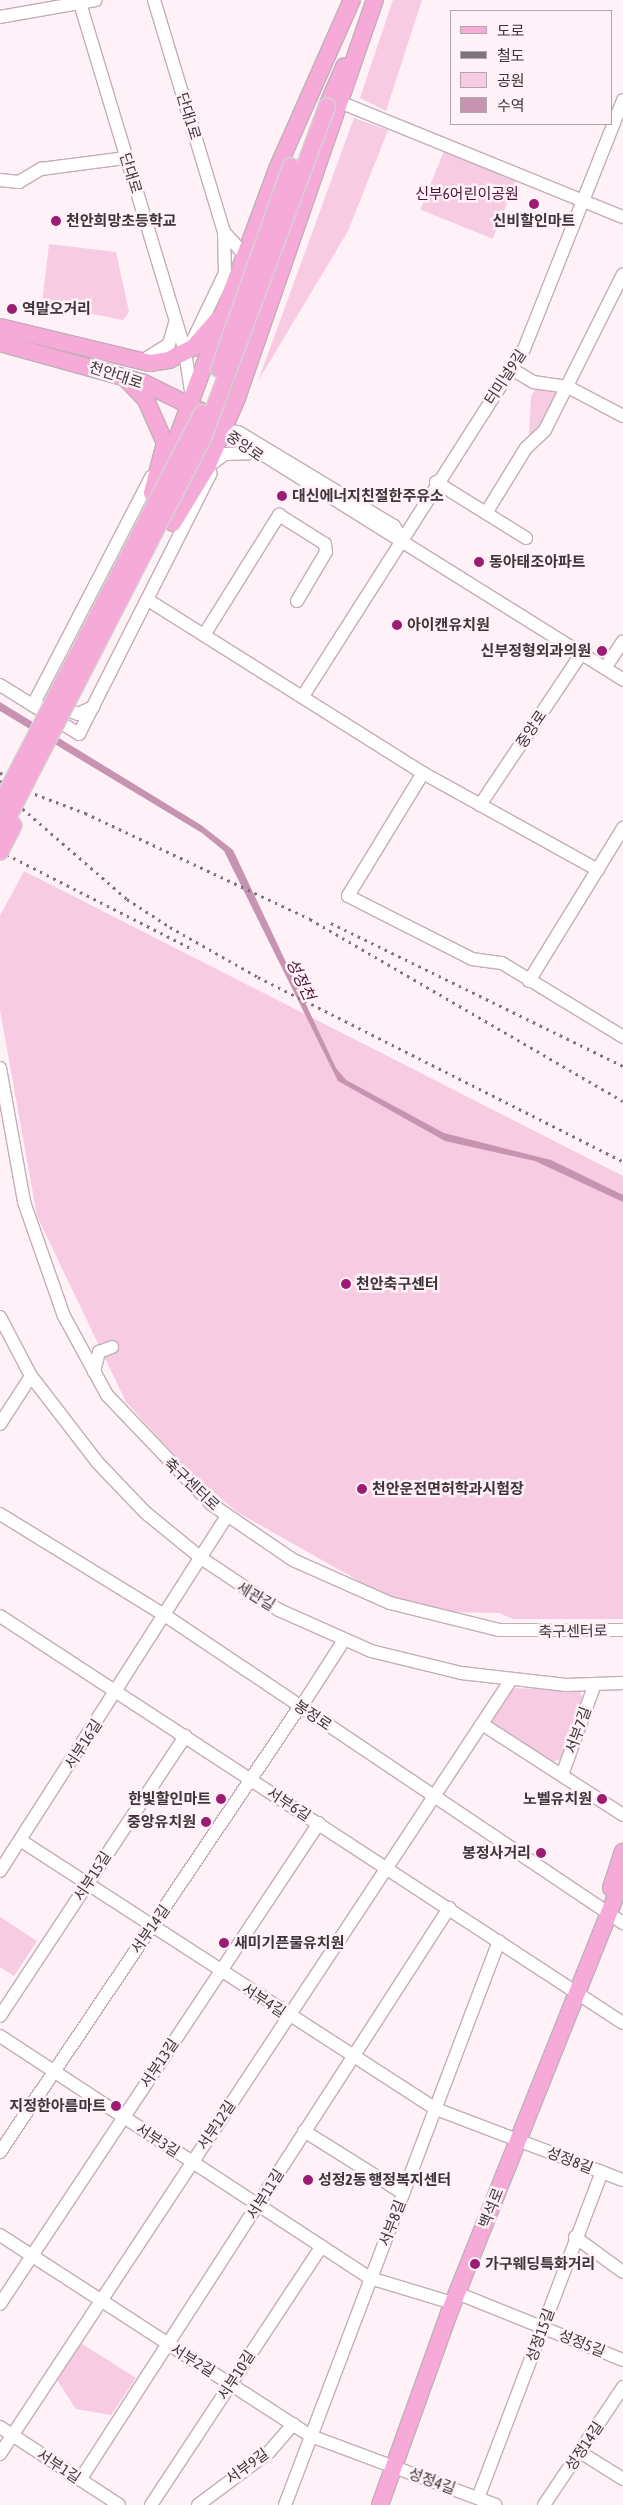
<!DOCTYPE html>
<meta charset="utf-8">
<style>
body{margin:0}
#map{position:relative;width:623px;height:2505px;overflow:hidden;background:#fef1f8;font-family:"Asap Condensed","Noto Sans KR",sans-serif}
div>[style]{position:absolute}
.green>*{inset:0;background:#f7cbe2;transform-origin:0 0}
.water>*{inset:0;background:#c694b0}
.roads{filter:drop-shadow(1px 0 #c3aeb9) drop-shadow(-1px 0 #c3aeb9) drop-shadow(0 1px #c3aeb9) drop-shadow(0 -1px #c3aeb9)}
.minor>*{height:12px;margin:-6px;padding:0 6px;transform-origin:6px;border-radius:6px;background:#fff}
.major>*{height:16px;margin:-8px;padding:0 8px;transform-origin:8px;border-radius:8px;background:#f5aad8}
.rail>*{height:2.5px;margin-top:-1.25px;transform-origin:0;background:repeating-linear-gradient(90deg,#7d7479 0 2.5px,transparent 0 7.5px)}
.bridges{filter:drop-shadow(1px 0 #d4d3d3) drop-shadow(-1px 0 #d4d3d3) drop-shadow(0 1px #d4d3d3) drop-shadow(0 -1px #d4d3d3)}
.major-bridge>*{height:16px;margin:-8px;padding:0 8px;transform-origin:8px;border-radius:8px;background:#f5aad8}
.dots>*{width:14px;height:14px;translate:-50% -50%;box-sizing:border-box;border:2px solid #fef1f8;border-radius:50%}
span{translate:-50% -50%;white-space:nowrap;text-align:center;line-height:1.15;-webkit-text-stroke:5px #fef1f8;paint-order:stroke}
.street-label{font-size:15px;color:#3d3539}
.park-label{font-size:15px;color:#4d1239}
.poi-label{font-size:15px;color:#3d3539;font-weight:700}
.left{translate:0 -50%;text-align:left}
.right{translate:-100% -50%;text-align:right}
.water-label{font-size:16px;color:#4e1239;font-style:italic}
.legend{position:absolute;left:450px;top:10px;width:162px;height:115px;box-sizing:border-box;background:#fef1f8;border:1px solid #b1a6ac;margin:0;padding:6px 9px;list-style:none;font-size:15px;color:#3d3539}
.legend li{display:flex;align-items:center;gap:10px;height:25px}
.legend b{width:25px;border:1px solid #b1a6ac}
</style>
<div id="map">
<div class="green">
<i style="clip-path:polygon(393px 0,422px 0,386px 111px,360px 98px)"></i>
<i style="clip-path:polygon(354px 118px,388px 130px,348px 231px,258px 381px)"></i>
<i style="left:444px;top:151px;width:78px;height:63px;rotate:22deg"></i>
<i style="clip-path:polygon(49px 244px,116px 252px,129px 312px,123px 320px,42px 304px)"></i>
<i style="clip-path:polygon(538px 385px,558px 393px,540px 427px,529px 436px,531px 397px)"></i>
<i style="clip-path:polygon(24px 871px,623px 1176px,623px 1619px,513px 1619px,499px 1613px,446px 1612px,382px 1594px,237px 1512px,189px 1471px,126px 1402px,37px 1216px,0 1010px,0 916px)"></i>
<i style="clip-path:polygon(512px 1688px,579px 1690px,583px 1698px,561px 1759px,550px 1763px,493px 1724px,492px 1718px)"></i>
<i style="clip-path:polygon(0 1917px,37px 1941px,14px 1976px,0 1967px)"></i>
<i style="clip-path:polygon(79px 2342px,136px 2378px,111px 2415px,76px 2409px,55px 2377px)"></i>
</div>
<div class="water">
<i style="clip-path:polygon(0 702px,201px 825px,233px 850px,336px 1068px,346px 1080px,444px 1133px,551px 1160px,623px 1195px,623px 1202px,535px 1161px,445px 1141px,338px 1081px,224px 851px,202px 833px,0 711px)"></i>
</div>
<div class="roads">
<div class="minor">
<i style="left:79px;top:0;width:368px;rotate:73.2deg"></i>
<i style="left:185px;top:352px;width:46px;rotate:81.2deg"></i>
<i style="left:154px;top:0;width:242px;rotate:73.2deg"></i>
<i style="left:224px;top:232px;width:41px;rotate:88.6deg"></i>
<i style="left:225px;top:273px;width:76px;rotate:115.6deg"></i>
<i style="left:0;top:17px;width:97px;rotate:-10deg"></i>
<i style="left:342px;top:103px;width:303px;rotate:22.1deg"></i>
<i style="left:0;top:180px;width:19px;rotate:6deg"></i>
<i style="left:19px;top:182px;width:26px;rotate:-31deg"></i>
<i style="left:41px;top:169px;width:86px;rotate:-7.4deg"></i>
<i style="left:224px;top:232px;width:24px;rotate:48deg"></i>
<i style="left:240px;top:250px;width:12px;rotate:-31deg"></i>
<i style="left:142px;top:361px;width:32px;rotate:-32deg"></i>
<i style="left:169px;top:344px;width:22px;rotate:-74deg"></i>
<i style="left:510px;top:368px;width:27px;rotate:31deg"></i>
<i style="left:533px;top:382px;width:35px;rotate:8deg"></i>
<i style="left:568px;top:387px;width:62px;rotate:27.8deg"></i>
<i style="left:222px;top:429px;width:473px;rotate:32deg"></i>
<i style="left:222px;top:429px;width:16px;rotate:11deg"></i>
<i style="left:238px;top:432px;width:182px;rotate:31.1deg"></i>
<i style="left:394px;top:526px;width:16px;rotate:60deg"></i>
<i style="left:207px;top:467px;width:22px;rotate:-36deg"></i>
<i style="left:225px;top:454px;width:24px;rotate:-2deg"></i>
<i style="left:436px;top:482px;width:106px;rotate:31.9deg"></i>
<i style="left:486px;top:513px;width:76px;rotate:-58.4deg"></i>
<i style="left:526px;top:448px;width:26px;rotate:-43deg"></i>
<i style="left:545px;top:430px;width:174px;rotate:-63.4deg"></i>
<i style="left:148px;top:600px;width:325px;rotate:32.2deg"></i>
<i style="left:423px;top:773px;width:200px;rotate:29deg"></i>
<i style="left:204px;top:635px;width:142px;rotate:-58deg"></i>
<i style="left:279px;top:515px;width:54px;rotate:32.2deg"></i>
<i style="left:325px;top:544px;width:8px;rotate:83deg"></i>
<i style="left:326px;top:552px;width:57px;rotate:120.6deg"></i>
<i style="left:605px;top:668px;width:32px;rotate:-56deg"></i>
<i style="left:0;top:685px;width:93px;rotate:31.8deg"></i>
<i style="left:79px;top:734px;width:292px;rotate:-63.2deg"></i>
<i style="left:303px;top:696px;width:411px;rotate:-57.5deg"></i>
<i style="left:524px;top:349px;width:268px;rotate:-68.3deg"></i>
<i style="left:40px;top:706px;width:7px;rotate:-172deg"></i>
<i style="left:33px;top:705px;width:257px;rotate:-62.6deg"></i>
<i style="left:57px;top:707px;width:22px;rotate:18deg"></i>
<i style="left:78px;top:714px;width:17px;rotate:-25deg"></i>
<i style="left:423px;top:773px;width:144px;rotate:121.4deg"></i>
<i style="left:348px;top:896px;width:139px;rotate:26.9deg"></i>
<i style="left:472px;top:959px;width:30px;rotate:8deg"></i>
<i style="left:502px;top:963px;width:142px;rotate:31.4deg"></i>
<i style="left:480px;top:805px;width:182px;rotate:-56.2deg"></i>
<i style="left:529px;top:981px;width:180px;rotate:-58.4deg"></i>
<i style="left:0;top:1068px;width:136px;rotate:79.8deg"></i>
<i style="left:24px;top:1202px;width:121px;rotate:70.7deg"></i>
<i style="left:64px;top:1316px;width:90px;rotate:61.4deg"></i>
<i style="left:107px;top:1395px;width:151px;rotate:46.3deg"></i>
<i style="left:211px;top:1504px;width:99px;rotate:34.3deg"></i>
<i style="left:293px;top:1560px;width:106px;rotate:23.9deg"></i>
<i style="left:390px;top:1603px;width:112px;rotate:13.9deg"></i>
<i style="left:499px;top:1630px;width:124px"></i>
<i style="left:0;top:1317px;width:67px;rotate:62.3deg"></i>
<i style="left:31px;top:1376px;width:110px;rotate:52.4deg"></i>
<i style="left:98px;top:1463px;width:69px;rotate:46.2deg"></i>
<i style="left:146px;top:1513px;width:71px;rotate:39.3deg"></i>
<i style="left:201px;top:1558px;width:94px;rotate:33.7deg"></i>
<i style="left:279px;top:1610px;width:101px;rotate:24deg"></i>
<i style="left:371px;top:1651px;width:93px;rotate:13.7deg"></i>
<i style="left:461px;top:1673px;width:106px;rotate:6.5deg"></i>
<i style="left:566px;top:1685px;width:57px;rotate:-2deg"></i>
<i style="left:94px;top:1372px;width:21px;rotate:-76deg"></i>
<i style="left:99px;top:1352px;width:14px;rotate:-21deg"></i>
<i style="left:0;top:1424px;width:57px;rotate:-57.1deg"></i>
<i style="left:0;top:1514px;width:195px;rotate:31.6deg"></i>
<i style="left:166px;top:1616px;width:551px;rotate:33.89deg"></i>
<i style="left:0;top:1616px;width:744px;rotate:33.16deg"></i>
<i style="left:301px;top:1707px;width:80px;rotate:-57.3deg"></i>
<i style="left:482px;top:1724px;width:168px;rotate:32.8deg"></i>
<i style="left:562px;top:1775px;width:97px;rotate:-70.1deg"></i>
<i style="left:20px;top:1840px;width:495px;rotate:32.9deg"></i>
<i style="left:436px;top:2109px;width:200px;rotate:20.8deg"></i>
<i style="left:0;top:1871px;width:421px;rotate:-57.4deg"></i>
<i style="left:0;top:2016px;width:336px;rotate:-56.5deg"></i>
<i style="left:0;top:2036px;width:442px;rotate:33.2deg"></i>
<i style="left:370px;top:2278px;width:87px;rotate:16.8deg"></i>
<i style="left:304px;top:2131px;width:117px;rotate:32.1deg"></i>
<i style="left:0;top:2152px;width:538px;rotate:-56.07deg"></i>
<i style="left:0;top:2235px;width:370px;rotate:32.9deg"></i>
<i style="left:311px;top:2436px;width:197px;rotate:20.5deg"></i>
<i style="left:575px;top:2237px;width:59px;rotate:36.1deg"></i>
<i style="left:457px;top:2293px;width:179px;rotate:22deg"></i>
<i style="left:0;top:2304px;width:577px;rotate:-56.45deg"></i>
<i style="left:0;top:2427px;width:142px;rotate:33.2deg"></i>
<i style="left:580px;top:2452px;width:51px;rotate:32.1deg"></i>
<i style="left:0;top:2454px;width:926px;rotate:-56.58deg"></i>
<i style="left:80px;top:2480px;width:681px;rotate:-57.17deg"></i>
<i style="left:478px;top:2498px;width:349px;rotate:-69.2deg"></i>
<i style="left:151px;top:2505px;width:310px;rotate:-56.6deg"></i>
<i style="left:198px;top:2505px;width:89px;rotate:-36.7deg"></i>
<i style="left:269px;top:2452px;width:37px;rotate:-49deg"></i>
<i style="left:285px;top:2505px;width:603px;rotate:-69.22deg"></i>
<i style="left:544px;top:2505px;width:142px;rotate:-56.2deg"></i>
</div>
<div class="major">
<i style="left:327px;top:106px;width:43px;rotate:-66.4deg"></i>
<i style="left:0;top:327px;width:154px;rotate:13.5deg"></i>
<i style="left:150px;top:363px;width:19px;rotate:-9deg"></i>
<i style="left:169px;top:360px;width:27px;rotate:-27deg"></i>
<i style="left:193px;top:348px;width:38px;rotate:-49deg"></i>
<i style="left:0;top:343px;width:149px;rotate:15.5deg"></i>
<i style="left:144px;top:383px;width:64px;rotate:26.2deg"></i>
<i style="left:127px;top:380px;width:28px;rotate:46deg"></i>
<i style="left:146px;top:400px;width:47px;rotate:66.2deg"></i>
<i style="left:165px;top:443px;width:52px;rotate:104.6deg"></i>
<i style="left:167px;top:465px;width:316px;rotate:-69.6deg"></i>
<i style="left:277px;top:169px;width:185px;rotate:-66.1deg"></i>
<i style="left:173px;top:523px;width:66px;rotate:-58.7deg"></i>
<i style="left:207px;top:467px;width:75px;rotate:-66.5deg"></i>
<i style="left:237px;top:398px;width:421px;rotate:-70.9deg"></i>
<i style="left:611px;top:1888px;width:38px;rotate:-72deg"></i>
<i style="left:380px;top:2505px;width:204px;rotate:-70.2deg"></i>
<i style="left:449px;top:2313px;width:469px;rotate:-68.2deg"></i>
</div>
</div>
<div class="rail">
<i style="left:0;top:773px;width:19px;rotate:18deg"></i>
<i style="left:0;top:781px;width:91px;rotate:20.6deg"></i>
<i style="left:85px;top:813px;width:249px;rotate:25.2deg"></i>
<i style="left:310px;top:919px;width:362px;rotate:30.2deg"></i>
<i style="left:0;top:789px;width:168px;rotate:40.9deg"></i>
<i style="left:127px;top:899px;width:51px;rotate:33.1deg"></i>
<i style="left:170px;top:927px;width:101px;rotate:29.6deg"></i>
<i style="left:258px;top:977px;width:409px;rotate:26.8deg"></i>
<i style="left:0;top:851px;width:218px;rotate:27deg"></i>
<i style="left:331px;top:923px;width:325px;rotate:26.1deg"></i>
</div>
<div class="bridges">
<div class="major-bridge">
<i style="left:219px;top:369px;width:215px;rotate:-70.5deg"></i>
<i style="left:0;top:805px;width:441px;rotate:-62.7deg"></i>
<i style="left:0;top:833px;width:444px;rotate:-62.8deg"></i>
<i style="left:203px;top:438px;width:354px;rotate:-69.5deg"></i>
<i style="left:0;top:852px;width:30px;rotate:-63deg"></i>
</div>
</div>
<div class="dots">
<i style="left:534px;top:204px;background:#9b1c72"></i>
<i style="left:56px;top:221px;background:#9b1c72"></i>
<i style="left:12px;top:309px;background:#9b1c72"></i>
<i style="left:282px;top:496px;background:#9b1c72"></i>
<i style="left:479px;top:562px;background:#9b1c72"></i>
<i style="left:397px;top:625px;background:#9b1c72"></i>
<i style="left:602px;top:651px;background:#9b1c72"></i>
<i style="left:346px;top:1284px;background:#9b1c72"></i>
<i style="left:362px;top:1489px;background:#9b1c72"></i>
<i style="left:221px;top:1799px;background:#9b1c72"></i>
<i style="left:602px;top:1799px;background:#9b1c72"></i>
<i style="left:206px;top:1822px;background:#9b1c72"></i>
<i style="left:541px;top:1853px;background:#9b1c72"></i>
<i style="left:224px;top:1943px;background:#9b1c72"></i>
<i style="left:116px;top:2106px;background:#9b1c72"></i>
<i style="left:308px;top:2180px;background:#9b1c72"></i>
<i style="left:475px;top:2264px;background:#9b1c72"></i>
</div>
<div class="street-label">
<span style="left:189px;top:116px;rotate:73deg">단대1로</span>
<span style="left:131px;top:173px;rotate:73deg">단대로</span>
<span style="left:116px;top:375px;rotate:18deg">천안대로</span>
<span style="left:505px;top:377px;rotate:-57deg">터미널9길</span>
<span style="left:245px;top:446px;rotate:35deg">중앙로</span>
<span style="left:531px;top:729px;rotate:-56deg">중앙로</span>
<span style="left:192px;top:1484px;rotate:43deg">축구센터로</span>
<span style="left:256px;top:1596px;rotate:31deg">세관길</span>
<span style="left:573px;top:1631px;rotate:-1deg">축구센터로</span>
<span style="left:313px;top:1715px;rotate:34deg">봉정로</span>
<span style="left:578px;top:1730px;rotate:-70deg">서부7길</span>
<span style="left:83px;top:1744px;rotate:-57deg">서부16길</span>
<span style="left:289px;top:1804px;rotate:33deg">서부6길</span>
<span style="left:92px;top:1876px;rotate:-57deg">서부15길</span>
<span style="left:150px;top:1929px;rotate:-55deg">서부14길</span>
<span style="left:264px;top:2000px;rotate:33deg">서부4길</span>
<span style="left:159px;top:2063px;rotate:-56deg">서부13길</span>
<span style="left:216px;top:2125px;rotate:-56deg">서부12길</span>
<span style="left:158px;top:2140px;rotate:33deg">서부3길</span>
<span style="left:570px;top:2160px;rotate:21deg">성정8길</span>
<span style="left:265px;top:2194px;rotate:-58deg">서부11길</span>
<span style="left:491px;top:2208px;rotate:-68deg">백석로</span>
<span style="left:392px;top:2223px;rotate:-69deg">서부8길</span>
<span style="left:540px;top:2335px;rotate:-70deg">성정15길</span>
<span style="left:582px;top:2343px;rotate:22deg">성정5길</span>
<span style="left:193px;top:2360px;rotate:32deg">서부2길</span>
<span style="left:236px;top:2375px;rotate:-57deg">서부10길</span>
<span style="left:584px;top:2446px;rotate:-56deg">성정14길</span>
<span style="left:59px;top:2466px;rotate:33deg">서부1길</span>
<span style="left:247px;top:2466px;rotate:-36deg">서부9길</span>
<span style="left:432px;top:2481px;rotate:20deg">성정4길</span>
</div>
<div class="park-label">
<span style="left:467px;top:194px">신부6어린이공원</span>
</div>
<div class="poi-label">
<span class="left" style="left:66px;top:221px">천안희망초등학교</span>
<span style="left:534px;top:221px">신비할인마트</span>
<span class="left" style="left:22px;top:309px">역말오거리</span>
<span class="left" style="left:292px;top:496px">대신에너지친절한주유소</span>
<span class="left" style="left:489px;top:562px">동아태조아파트</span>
<span class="left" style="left:407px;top:625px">아이캔유치원</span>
<span class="right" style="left:591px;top:651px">신부정형외과의원</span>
<span class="left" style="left:356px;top:1284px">천안축구센터</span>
<span class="left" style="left:372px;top:1489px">천안운전면허학과시험장</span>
<span class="right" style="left:211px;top:1799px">한빛할인마트</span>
<span class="right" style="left:592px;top:1799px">노벨유치원</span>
<span class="right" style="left:196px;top:1822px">중앙유치원</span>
<span class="right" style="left:531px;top:1853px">봉정사거리</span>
<span class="left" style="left:234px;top:1943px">새미기픈물유치원</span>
<span class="right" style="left:106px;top:2106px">지정한아름마트</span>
<span class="left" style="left:318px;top:2180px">성정2동 행정복지센터</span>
<span class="left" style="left:485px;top:2264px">가구웨딩특화거리</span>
</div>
<div class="water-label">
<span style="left:301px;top:979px;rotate:64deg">성정천</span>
</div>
<ul class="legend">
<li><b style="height:6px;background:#f5aad8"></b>도로</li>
<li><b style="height:6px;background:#7d7479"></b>철도</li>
<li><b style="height:14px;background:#f7cbe2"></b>공원</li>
<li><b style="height:14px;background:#c694b0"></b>수역</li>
</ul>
</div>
